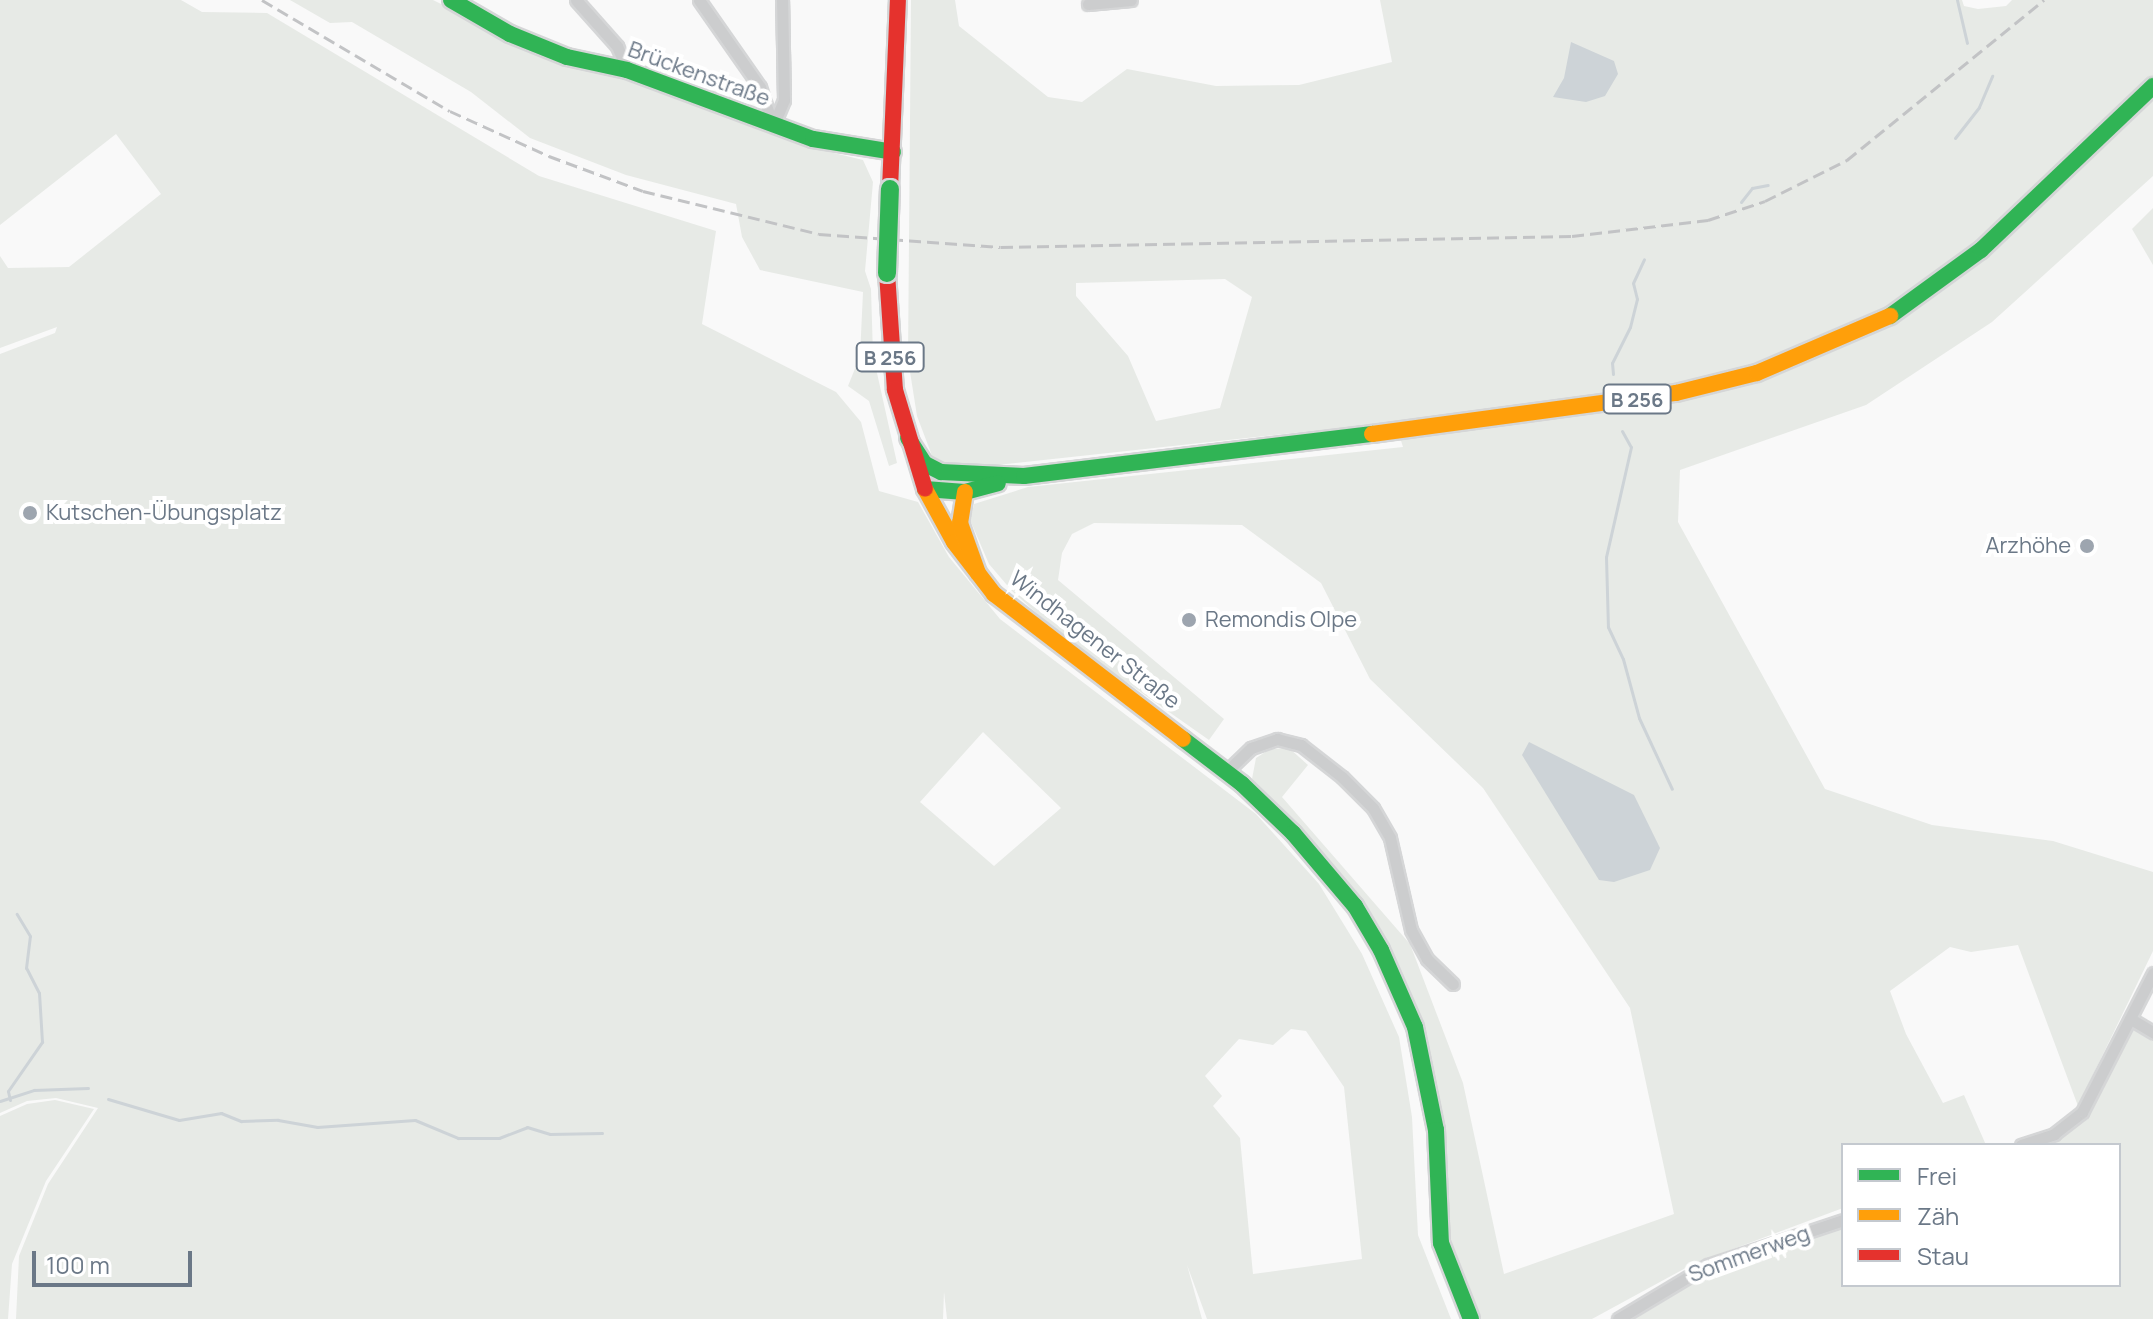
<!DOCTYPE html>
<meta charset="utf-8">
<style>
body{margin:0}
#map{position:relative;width:2153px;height:1319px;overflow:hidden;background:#f9f9f9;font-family:Manrope,sans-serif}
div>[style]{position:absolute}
.green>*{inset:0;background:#e7eae6}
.water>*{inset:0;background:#cdd3d7}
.stream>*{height:3px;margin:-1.5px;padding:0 1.5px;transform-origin:1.5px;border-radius:1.5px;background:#cdd3d7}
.roads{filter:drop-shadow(2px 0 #d5d6d7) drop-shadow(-2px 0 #d5d6d7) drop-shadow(0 2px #d5d6d7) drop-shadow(0 -2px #d5d6d7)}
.street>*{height:11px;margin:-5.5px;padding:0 5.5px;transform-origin:5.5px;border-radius:5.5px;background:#cccdce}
.fast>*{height:16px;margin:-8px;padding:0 8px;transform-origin:8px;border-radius:8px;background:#30b455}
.slow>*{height:16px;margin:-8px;padding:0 8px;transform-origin:8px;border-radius:8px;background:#ff9f0a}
.jam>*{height:16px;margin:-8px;padding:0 8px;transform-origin:8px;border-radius:8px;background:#e5322d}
.rail>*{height:3px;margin-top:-1.5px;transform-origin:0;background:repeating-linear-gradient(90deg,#c2c3c5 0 12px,transparent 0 18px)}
.bridges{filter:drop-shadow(2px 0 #d5d6d7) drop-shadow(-2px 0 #d5d6d7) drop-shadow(0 2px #d5d6d7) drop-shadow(0 -2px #d5d6d7)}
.fast-bridge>*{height:18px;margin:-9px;padding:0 9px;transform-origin:9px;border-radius:9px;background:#30b455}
.dots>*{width:22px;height:22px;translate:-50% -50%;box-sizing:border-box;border:4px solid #fff;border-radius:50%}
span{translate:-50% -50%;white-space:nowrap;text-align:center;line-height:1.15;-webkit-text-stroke:8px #fff;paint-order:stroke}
.shield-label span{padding:2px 6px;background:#fff;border:2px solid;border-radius:6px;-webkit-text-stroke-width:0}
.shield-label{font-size:20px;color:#6b7887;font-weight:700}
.street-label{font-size:22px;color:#6b7887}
.poi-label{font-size:22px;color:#6b7887}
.left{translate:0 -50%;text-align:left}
.right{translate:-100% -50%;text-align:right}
.legend{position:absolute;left:1841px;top:1143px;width:280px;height:144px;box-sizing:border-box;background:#fff;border:2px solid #c4c9cf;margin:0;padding:10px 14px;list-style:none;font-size:24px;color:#6b7887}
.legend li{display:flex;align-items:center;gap:16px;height:40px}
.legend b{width:40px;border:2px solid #c4c9cf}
.scale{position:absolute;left:32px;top:1251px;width:160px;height:36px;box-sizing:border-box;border:4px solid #6b7887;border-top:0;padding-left:10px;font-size:24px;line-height:28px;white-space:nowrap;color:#6b7887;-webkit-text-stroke:6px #fff;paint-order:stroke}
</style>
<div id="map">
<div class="green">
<i style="clip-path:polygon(evenodd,0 0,181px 0,202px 12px,267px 13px,539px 176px,716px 231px,702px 324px,836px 392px,861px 422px,879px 491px,918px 502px,949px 557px,1000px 619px,1256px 814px,1319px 884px,1362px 954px,1399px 1037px,1412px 1117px,1418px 1235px,1451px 1319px,1207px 1319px,1187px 1265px,1202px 1319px,947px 1319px,944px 1292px,943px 1319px,16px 1319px,19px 1256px,48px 1184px,98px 1108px,56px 1098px,27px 1101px,0 1113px,0 354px,55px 333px,57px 327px,0 348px,0 256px,8px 268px,69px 267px,161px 194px,116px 134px,0 225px,0 0,983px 732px,1061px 808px,994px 866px,920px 802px,983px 732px,0 0,1291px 1029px,1306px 1031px,1344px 1087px,1362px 1259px,1253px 1274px,1240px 1138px,1213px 1106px,1222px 1096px,1205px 1076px,1239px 1039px,1273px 1045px,1291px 1029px)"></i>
<i style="clip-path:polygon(290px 0,433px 0,560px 63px,624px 74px,805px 146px,863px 160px,873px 182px,865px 271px,871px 289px,873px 355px,897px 463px,889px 466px,869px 401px,848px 386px,860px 356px,863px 292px,760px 270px,742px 237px,736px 204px,626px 175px,530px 138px,471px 92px,352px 22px,330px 23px)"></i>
<i style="clip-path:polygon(evenodd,911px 0,955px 0,959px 26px,1048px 97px,1082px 102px,1127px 69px,1216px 86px,1299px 85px,1392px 62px,1380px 0,1962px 0,1964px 6px,1978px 9px,2006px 6px,2012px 0,2153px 0,2153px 176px,1992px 322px,1866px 405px,1680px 470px,1678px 522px,1825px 789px,1932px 825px,2053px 841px,2153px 872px,2153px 951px,2078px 1106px,2018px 945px,1971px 952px,1950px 947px,1890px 991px,1906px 1034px,1943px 1103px,1964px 1095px,1986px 1145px,1843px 1145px,1843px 1208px,1693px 1264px,1592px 1319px,1479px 1319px,1448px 1236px,1420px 1022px,1354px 896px,1252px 779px,1256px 758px,1270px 749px,1289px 748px,1308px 765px,1282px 797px,1410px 944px,1463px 1083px,1504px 1274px,1674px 1214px,1630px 1008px,1483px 788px,1370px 679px,1321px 583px,1242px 525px,1094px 523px,1072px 534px,1062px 553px,1058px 580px,1224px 719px,1209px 740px,1065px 639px,1012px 591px,989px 564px,970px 520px,974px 504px,1028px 487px,1403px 447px,1395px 422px,979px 467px,945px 467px,934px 461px,917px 416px,908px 359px,911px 0,1225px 279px,1252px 297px,1220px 408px,1156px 421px,1128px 356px,1076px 296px,1076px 283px,1225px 279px)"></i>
<i style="clip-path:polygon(2153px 208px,2153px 265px,2132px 229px)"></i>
<i style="clip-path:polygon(2134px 1028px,2153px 1039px,2153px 1319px,1614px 1319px,1689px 1277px,1843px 1223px,1843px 1285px,2119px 1285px,2119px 1145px,2041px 1145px,2083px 1121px)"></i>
<i style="clip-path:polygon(55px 1100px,94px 1109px,46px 1181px,12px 1264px,8px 1319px,0 1319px,0 1116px,27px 1104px)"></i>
</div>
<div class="water">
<i style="clip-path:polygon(1571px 42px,1614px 61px,1618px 74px,1605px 96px,1586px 102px,1553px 97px,1564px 78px)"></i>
<i style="clip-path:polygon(1529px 742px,1634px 795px,1660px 848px,1650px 870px,1614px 882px,1599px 880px,1522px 755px)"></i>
</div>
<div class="stream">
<i style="left:1957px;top:0;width:44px;rotate:76.9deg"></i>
<i style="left:1955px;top:138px;width:39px;rotate:-52deg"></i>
<i style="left:1979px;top:107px;width:34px;rotate:-67deg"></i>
<i style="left:1741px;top:202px;width:18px;rotate:-52deg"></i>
<i style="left:1752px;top:188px;width:16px;rotate:-11deg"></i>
<i style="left:1613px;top:374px;width:11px;rotate:-95deg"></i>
<i style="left:1612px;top:363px;width:40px;rotate:-63.4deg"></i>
<i style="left:1630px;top:327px;width:29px;rotate:-76deg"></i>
<i style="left:1637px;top:299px;width:16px;rotate:-104deg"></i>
<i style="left:1633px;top:283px;width:26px;rotate:-65deg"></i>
<i style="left:1622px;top:431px;width:18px;rotate:61deg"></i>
<i style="left:1631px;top:447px;width:113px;rotate:102.8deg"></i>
<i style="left:1606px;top:557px;width:70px;rotate:88.4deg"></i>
<i style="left:1608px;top:627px;width:35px;rotate:65deg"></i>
<i style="left:1623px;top:659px;width:61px;rotate:74.8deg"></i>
<i style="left:1639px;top:718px;width:78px;rotate:65.1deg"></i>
<i style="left:108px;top:1099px;width:74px;rotate:16.5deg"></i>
<i style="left:179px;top:1120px;width:43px;rotate:-9.5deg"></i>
<i style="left:221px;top:1113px;width:22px;rotate:22deg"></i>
<i style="left:241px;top:1121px;width:37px;rotate:-2deg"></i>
<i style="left:278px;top:1120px;width:40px;rotate:10deg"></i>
<i style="left:317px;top:1127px;width:98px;rotate:-4.1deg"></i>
<i style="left:415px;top:1120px;width:47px;rotate:22.7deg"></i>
<i style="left:458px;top:1138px;width:41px"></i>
<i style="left:499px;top:1138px;width:30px;rotate:-21deg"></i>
<i style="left:527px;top:1127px;width:24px;rotate:17deg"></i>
<i style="left:550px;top:1134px;width:52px;rotate:-1.1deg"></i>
<i style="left:10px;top:1100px;width:9px;rotate:-103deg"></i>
<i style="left:8px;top:1091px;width:60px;rotate:-55.2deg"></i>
<i style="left:42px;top:1042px;width:49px;rotate:-93.5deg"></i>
<i style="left:39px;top:993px;width:28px;rotate:-117deg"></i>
<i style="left:26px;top:968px;width:32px;rotate:-83deg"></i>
<i style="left:30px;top:936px;width:26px;rotate:-121deg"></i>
<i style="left:0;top:1101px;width:36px;rotate:-18deg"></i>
<i style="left:34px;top:1090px;width:54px;rotate:-2.1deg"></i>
</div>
<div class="roads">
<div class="street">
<i style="left:576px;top:0;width:62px;rotate:48.3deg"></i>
<i style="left:617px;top:46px;width:26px;rotate:67deg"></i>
<i style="left:699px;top:0;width:106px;rotate:55deg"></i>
<i style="left:760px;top:87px;width:41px;rotate:71.6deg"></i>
<i style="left:1088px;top:4px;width:43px;rotate:-5.3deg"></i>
<i style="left:773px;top:126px;width:28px;rotate:-67deg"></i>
<i style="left:784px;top:100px;width:100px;rotate:-91.1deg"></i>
<i style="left:1226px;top:772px;width:35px;rotate:-44deg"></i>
<i style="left:1251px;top:748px;width:28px;rotate:-19deg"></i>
<i style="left:1277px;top:739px;width:25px;rotate:14deg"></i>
<i style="left:1301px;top:745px;width:52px;rotate:38deg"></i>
<i style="left:1342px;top:777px;width:44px;rotate:45deg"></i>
<i style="left:1373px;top:808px;width:34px;rotate:60deg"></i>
<i style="left:1390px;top:838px;width:94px;rotate:77.1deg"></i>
<i style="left:1411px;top:930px;width:33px;rotate:61deg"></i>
<i style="left:1427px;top:959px;width:36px;rotate:44deg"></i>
<i style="left:2131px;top:1019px;width:26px;rotate:31deg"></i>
<i style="left:2021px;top:1145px;width:35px;rotate:-18deg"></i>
<i style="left:2054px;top:1134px;width:36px;rotate:-38deg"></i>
<i style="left:2082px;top:1112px;width:156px;rotate:-62.9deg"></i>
<i style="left:1618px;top:1319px;width:105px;rotate:-31deg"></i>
<i style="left:1708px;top:1265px;width:142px;rotate:-18.4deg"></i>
</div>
<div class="fast">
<i style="left:451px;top:0;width:68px;rotate:30deg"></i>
<i style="left:510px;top:34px;width:61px;rotate:22deg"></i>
<i style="left:567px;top:57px;width:61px;rotate:12.2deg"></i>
<i style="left:627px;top:70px;width:198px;rotate:20.4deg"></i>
<i style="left:813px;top:139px;width:81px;rotate:9.2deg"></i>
<i style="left:1890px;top:316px;width:112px;rotate:-36deg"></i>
<i style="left:1981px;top:250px;width:238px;rotate:-43.6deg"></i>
<i style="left:908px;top:438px;width:31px;rotate:57deg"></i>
<i style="left:925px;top:464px;width:18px;rotate:27deg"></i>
<i style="left:941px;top:472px;width:83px;rotate:2.8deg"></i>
<i style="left:1024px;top:476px;width:351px;rotate:-6.9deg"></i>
<i style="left:925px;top:489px;width:40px;rotate:4.3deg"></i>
<i style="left:965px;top:492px;width:34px;rotate:-15deg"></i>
<i style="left:1183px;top:739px;width:74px;rotate:37.3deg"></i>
<i style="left:1242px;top:784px;width:71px;rotate:43.9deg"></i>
<i style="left:1293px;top:833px;width:96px;rotate:49.7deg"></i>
<i style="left:1355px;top:906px;width:51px;rotate:59.4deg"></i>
<i style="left:1381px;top:950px;width:84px;rotate:66.2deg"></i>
<i style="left:1415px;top:1027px;width:105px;rotate:78.5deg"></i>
<i style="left:1436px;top:1130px;width:113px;rotate:87.5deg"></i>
<i style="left:1441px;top:1243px;width:82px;rotate:68.5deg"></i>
</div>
<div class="slow">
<i style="left:1372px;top:434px;width:307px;rotate:-7.7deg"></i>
<i style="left:1676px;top:393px;width:83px;rotate:-13.9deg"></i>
<i style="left:1757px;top:373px;width:145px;rotate:-23.2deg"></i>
<i style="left:925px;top:489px;width:60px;rotate:61.3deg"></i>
<i style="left:954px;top:542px;width:66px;rotate:52.4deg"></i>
<i style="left:994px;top:594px;width:238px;rotate:37.5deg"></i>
<i style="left:965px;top:492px;width:31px;rotate:99deg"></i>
<i style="left:960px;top:523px;width:53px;rotate:70.2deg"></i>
</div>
<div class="jam">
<i style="left:890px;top:189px;width:189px;rotate:-87.6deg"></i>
<i style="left:887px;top:273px;width:117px;rotate:86.1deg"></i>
<i style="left:895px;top:390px;width:103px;rotate:73.1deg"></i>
</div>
</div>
<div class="rail">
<i style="left:262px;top:0;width:218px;rotate:30.6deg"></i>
<i style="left:450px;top:111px;width:109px;rotate:24.4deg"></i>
<i style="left:549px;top:156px;width:100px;rotate:20.4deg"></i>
<i style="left:643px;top:191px;width:181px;rotate:13.7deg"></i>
<i style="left:819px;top:234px;width:182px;rotate:4.1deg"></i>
<i style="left:1001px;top:247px;width:571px;rotate:-1.1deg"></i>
<i style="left:1572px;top:236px;width:137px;rotate:-6.7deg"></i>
<i style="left:1708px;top:220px;width:60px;rotate:-18.4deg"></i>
<i style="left:1765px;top:201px;width:92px;rotate:-26.6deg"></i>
<i style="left:1847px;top:160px;width:254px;rotate:-39.1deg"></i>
</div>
<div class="bridges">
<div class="fast-bridge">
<i style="left:887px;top:273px;width:84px;rotate:-88deg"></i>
</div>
</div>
<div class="dots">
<i style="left:30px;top:513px;background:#9da5af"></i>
<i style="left:2087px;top:546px;background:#9da5af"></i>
<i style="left:1189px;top:620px;background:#9da5af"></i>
</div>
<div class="shield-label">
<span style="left:890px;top:357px">B 256</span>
<span style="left:1637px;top:399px">B 256</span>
</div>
<div class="street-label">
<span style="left:699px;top:74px;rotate:20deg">Brückenstraße</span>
<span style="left:1095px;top:640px;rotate:38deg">Windhagener Straße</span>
<span style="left:1749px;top:1254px;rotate:-20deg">Sommerweg</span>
</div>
<div class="poi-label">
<span class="left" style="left:46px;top:513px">Kutschen-Übungsplatz</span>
<span class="right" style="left:2071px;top:546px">Arzhöhe</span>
<span class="left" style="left:1205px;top:620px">Remondis Olpe</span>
</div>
<ul class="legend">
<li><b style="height:10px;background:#30b455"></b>Frei</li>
<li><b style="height:10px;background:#ff9f0a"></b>Zäh</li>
<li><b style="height:10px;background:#e5322d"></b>Stau</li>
</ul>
<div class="scale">100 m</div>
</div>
